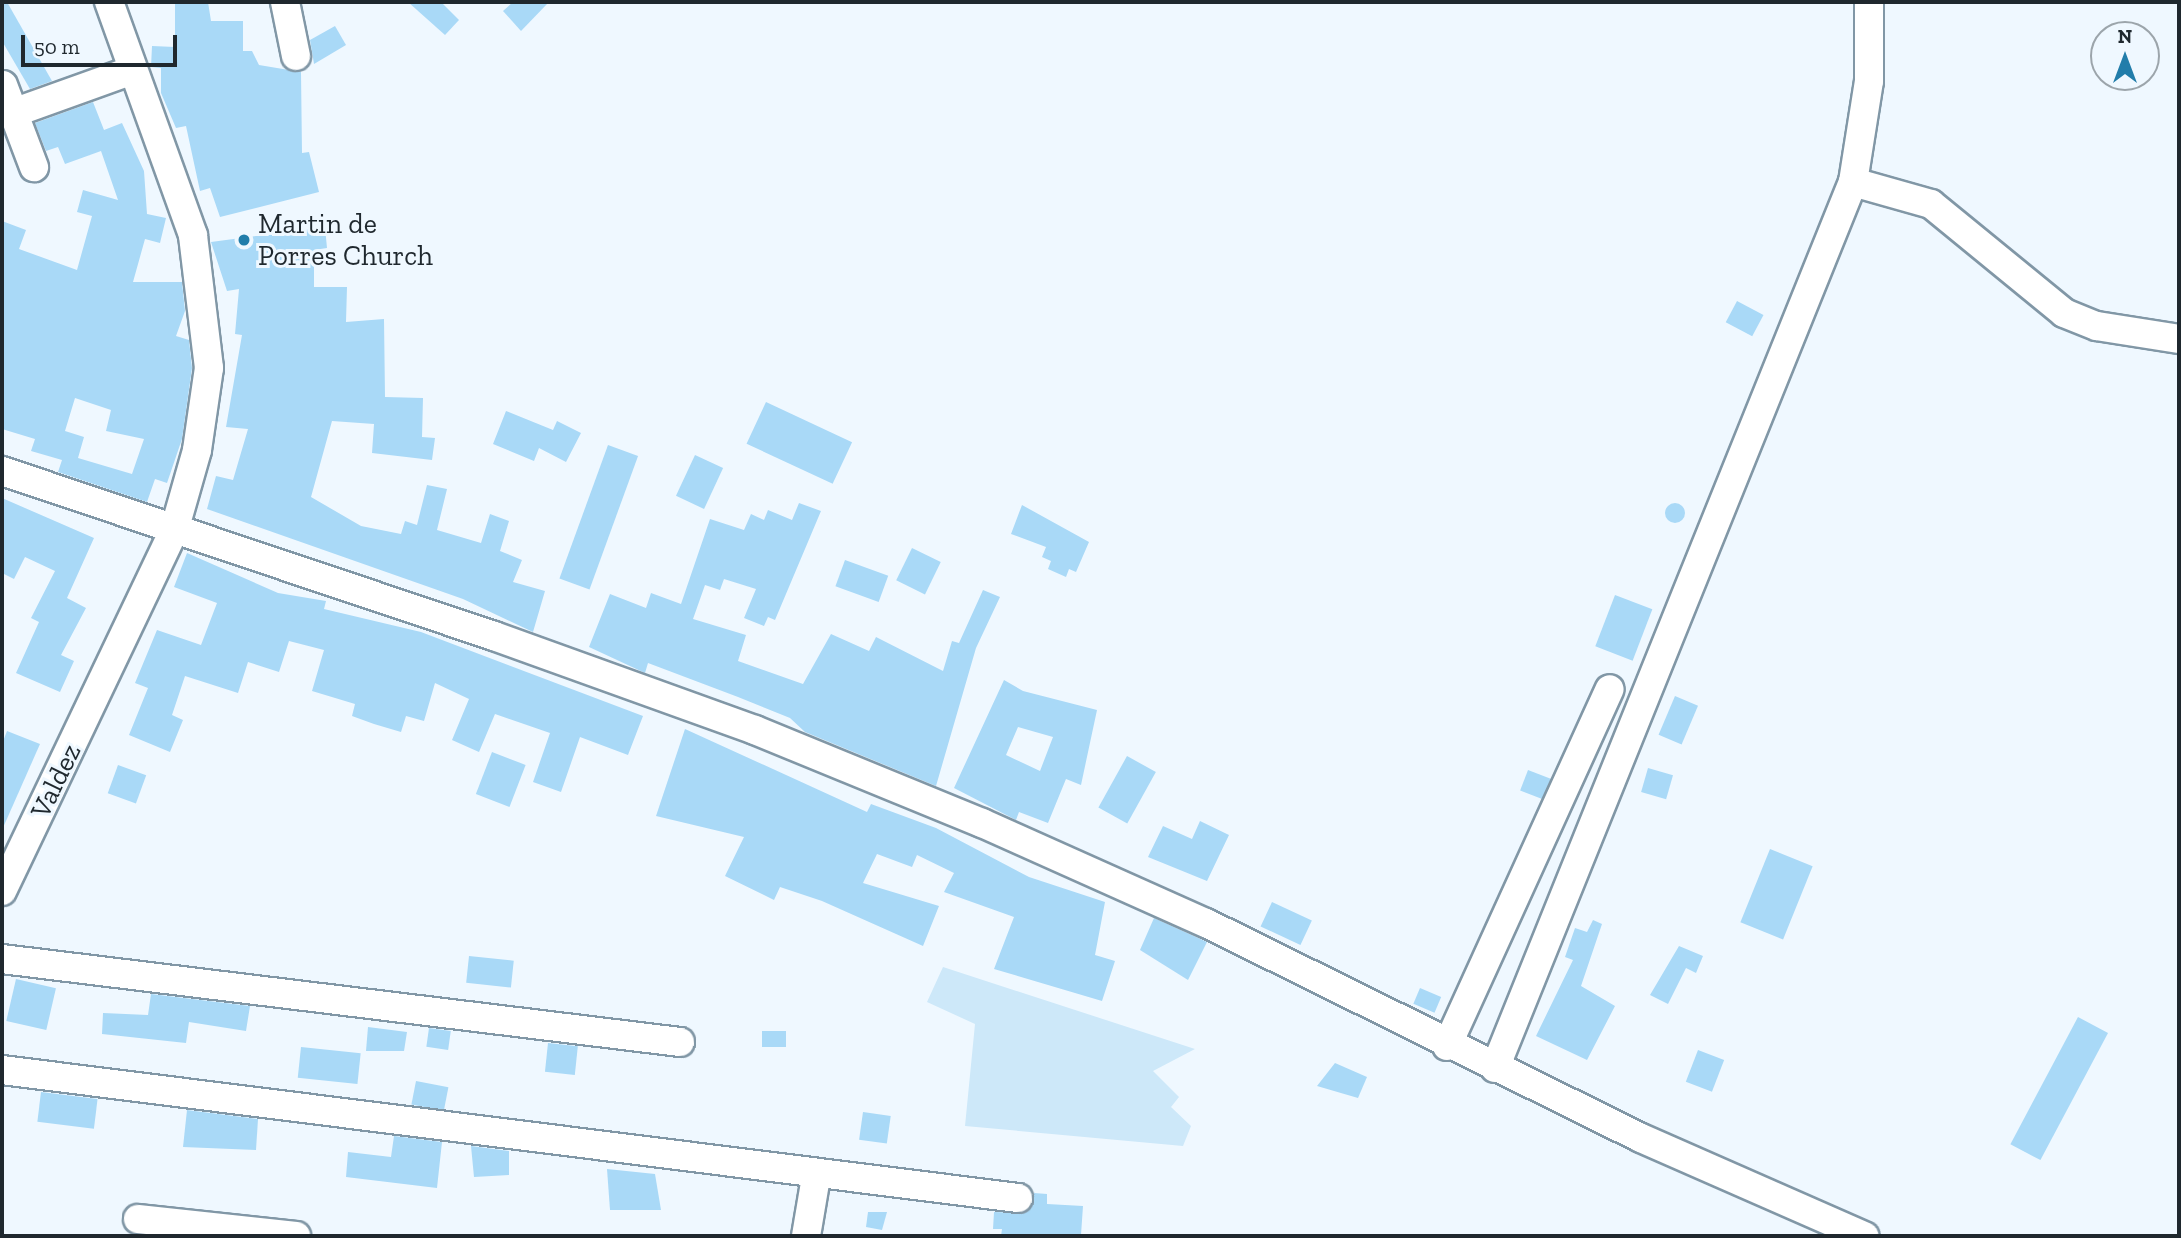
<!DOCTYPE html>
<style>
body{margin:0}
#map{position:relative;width:2181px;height:1238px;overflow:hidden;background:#eff8ff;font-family:"Zilla Slab",serif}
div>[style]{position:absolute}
.green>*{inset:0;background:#cde8f9}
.building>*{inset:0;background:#a9d9f7;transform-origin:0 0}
.round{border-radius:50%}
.roads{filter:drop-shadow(2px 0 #8197a6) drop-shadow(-2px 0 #8197a6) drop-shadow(0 2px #8197a6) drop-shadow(0 -2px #8197a6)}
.minor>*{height:28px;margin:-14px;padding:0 14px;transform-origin:14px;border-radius:14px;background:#fff}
.dots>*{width:19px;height:19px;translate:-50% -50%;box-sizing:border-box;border:4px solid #eff8ff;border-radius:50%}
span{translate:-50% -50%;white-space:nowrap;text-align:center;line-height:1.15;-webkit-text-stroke:6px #eff8ff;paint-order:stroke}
.poi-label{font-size:28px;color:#1f282e}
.left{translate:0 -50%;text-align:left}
.street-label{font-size:28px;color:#1f282e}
.frame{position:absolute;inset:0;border:4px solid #1f282e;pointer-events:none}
.north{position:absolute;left:2090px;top:21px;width:70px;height:70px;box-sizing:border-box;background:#eff8ff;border:2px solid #9ca5ab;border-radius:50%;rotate:0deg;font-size:19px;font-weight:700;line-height:28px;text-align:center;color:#1f282e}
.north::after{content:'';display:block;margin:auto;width:24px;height:32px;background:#217daa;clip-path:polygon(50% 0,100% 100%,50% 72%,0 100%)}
.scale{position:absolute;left:21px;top:35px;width:156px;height:32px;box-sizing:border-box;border:4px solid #1f282e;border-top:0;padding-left:9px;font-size:21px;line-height:24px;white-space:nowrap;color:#1f282e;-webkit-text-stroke:5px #eff8ff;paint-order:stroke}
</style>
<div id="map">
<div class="green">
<i style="clip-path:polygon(943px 967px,1195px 1049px,1153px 1071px,1179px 1097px,1171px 1107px,1191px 1126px,1183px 1146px,965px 1126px,975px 1024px,927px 1002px)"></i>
</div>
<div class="building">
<i style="clip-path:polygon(2px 2px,7px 2px,52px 81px,30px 89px,2px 41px)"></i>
<i style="clip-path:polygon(175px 2px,208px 2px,211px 21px,243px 21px,243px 51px,252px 51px,259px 65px,301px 72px,302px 153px,309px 152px,319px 192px,220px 217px,210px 188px,200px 191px,186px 126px,176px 128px,161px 93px,161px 68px,151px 67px,152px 46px,175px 47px)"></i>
<i style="clip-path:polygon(408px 2px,441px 2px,459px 20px,445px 35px)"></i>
<i style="clip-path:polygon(513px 2px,549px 2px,521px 31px,503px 11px)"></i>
<i style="clip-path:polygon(335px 26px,346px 45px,314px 64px,310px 40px)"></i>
<i style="clip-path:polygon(evenodd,93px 102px,104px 130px,122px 123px,144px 171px,147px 214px,166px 218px,160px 243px,145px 239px,133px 282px,182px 282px,185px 311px,176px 336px,189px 340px,192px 368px,182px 439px,167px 483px,155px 479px,147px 502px,58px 472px,62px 460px,31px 451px,35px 439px,2px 429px,2px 221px,26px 230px,19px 249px,77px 270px,92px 216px,77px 212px,83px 190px,118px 200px,101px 151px,65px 164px,58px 147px,46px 151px,35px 123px,93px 102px,75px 398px,111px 410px,106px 431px,144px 439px,132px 474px,78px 458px,84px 437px,65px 431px,75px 398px)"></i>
<i style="clip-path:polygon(325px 227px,327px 248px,314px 250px,314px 287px,347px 287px,346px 322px,384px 319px,385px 397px,423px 398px,422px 437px,435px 438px,432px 460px,372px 453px,374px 424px,332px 421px,311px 497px,361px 526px,401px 534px,405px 521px,417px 525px,427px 485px,447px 489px,437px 530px,481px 543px,490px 514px,509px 521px,500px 551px,522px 560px,513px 582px,545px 591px,533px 632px,463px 599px,207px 509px,216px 476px,233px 480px,248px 429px,226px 427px,242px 335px,235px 334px,239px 289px,227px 291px,211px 242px)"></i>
<i style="left:1737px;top:301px;width:30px;height:24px;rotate:28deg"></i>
<i style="left:766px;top:402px;width:95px;height:46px;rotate:25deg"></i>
<i style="clip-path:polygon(506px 411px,553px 430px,557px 421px,581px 433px,566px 462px,539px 448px,534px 461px,493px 444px)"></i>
<i style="left:608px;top:445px;width:32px;height:142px;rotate:20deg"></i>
<i style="left:695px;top:455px;width:31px;height:45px;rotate:25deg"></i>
<i style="clip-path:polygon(2px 498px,94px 538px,67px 598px,86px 608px,61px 655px,74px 661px,60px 692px,16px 673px,39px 622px,31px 618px,55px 571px,25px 557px,14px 579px,2px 573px)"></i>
<i class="round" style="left:1665px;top:503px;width:20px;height:20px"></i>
<i style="clip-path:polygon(799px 503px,821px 511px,775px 620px,768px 617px,764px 626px,744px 618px,756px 589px,724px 579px,720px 590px,705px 585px,693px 619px,746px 635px,738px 661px,803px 684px,831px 634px,869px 651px,876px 637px,943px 671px,952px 641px,959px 643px,983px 590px,1000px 597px,976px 648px,936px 786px,805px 732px,790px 718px,738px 697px,648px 663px,645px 673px,589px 647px,610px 594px,646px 608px,651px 593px,681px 604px,710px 519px,744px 530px,751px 514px,764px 520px,768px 510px,792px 520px)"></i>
<i style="clip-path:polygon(1022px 505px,1089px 542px,1076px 572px,1069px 569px,1066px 577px,1048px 569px,1051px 561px,1042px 557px,1046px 547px,1011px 534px)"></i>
<i style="left:912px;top:548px;width:32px;height:36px;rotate:26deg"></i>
<i style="clip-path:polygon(187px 553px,278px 593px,326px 601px,324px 609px,421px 632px,643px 716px,628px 755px,580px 737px,561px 792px,533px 782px,550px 733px,495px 714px,479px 752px,452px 740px,469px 699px,435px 683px,424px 721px,406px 716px,401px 732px,374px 724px,352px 716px,355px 704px,312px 691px,324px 650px,289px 641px,279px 672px,248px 662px,238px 693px,185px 676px,172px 715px,183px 720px,170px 752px,129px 735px,148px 688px,135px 683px,157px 630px,201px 645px,217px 603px,174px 587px)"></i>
<i style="left:845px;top:560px;width:46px;height:28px;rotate:20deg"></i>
<i style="left:1615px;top:595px;width:40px;height:55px;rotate:21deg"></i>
<i style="clip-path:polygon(evenodd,1004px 680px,1023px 691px,1097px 710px,1081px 785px,1066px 779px,1048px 823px,1019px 812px,1016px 820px,954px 788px,1004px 680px,1018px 727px,1053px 737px,1040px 771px,1006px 755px,1018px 727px)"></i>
<i style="left:1675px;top:696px;width:25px;height:42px;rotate:23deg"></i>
<i style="clip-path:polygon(685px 729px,867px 812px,871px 804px,936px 828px,1029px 877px,1105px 902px,1095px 955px,1115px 961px,1102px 1001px,994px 969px,1014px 917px,944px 892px,954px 873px,917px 855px,912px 867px,877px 854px,863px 883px,939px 906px,923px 946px,822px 901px,780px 887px,774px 900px,725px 876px,744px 837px,656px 816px)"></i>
<i style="clip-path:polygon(7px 731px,40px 744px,2px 830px,2px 744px)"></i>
<i style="left:492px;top:752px;width:36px;height:45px;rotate:21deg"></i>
<i style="left:1127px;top:756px;width:33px;height:59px;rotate:29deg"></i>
<i style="left:118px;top:765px;width:30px;height:30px;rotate:20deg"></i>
<i style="left:1648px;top:768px;width:26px;height:25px;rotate:16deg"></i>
<i style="left:1528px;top:770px;width:25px;height:22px;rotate:21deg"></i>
<i style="clip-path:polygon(1200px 821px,1229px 835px,1207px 881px,1148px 857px,1163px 826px,1192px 839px)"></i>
<i style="left:1770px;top:849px;width:46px;height:79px;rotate:22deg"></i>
<i style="left:1272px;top:902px;width:44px;height:27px;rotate:25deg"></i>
<i style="clip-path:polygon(1154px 918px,1207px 942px,1188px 980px,1140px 950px)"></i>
<i style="clip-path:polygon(1593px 920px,1602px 924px,1581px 986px,1615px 1006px,1587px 1060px,1536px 1036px,1573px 960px,1565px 957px,1575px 928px,1587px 932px)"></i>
<i style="clip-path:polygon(1679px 946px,1703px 956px,1696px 973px,1686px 968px,1668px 1004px,1650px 995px)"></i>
<i style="left:469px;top:956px;width:45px;height:27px;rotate:6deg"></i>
<i style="left:16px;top:979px;width:41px;height:43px;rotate:13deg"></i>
<i style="left:1420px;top:988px;width:23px;height:17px;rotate:23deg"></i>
<i style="clip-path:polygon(151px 994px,250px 1006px,246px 1031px,189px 1022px,186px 1043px,102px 1034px,103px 1013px,148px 1015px)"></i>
<i style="left:2078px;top:1017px;width:34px;height:144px;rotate:28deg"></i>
<i style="clip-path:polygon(368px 1027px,407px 1032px,404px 1051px,366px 1051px)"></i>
<i style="left:429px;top:1028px;width:22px;height:19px;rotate:8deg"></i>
<i style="left:762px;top:1031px;width:24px;height:16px"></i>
<i style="left:548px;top:1043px;width:30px;height:29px;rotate:6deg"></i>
<i style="left:301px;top:1047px;width:60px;height:31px;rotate:6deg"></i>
<i style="left:1698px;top:1050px;width:28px;height:34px;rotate:21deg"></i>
<i style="clip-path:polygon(1335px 1063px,1367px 1077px,1358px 1098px,1317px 1086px)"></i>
<i style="left:416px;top:1081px;width:33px;height:24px;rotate:11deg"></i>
<i style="left:41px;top:1092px;width:57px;height:30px;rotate:7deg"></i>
<i style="clip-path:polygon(187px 1110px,258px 1119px,256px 1150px,183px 1147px)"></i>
<i style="left:863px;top:1112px;width:28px;height:28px;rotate:8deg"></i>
<i style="clip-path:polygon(394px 1136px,442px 1142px,437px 1188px,346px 1177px,348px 1152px,391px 1157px)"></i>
<i style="clip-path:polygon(471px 1146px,509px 1151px,509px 1175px,474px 1177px)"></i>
<i style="clip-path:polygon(607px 1169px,655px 1174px,661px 1210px,610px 1210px)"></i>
<i style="clip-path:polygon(1034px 1193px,1047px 1194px,1047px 1204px,1083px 1206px,1081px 1235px,1001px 1236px,1002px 1229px,993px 1229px,994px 1212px,1025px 1213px)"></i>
<i style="clip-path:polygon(868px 1212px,887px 1212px,882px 1230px,866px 1227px)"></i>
</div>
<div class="roads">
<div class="minor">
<i style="left:285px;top:2px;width:55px;rotate:78.5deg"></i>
<i style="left:3px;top:85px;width:88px;rotate:69.3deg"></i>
<i style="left:13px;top:113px;width:127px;rotate:-19.7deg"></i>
<i style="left:1853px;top:182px;width:81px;rotate:15.8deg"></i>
<i style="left:1931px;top:204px;width:172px;rotate:39.3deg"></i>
<i style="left:2064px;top:313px;width:35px;rotate:22deg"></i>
<i style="left:2097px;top:326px;width:83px;rotate:9deg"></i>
<i style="left:2px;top:471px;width:519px;rotate:18.54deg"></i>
<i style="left:494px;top:636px;width:277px;rotate:19.8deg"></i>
<i style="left:755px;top:730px;width:245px;rotate:22.3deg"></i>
<i style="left:982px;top:823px;width:245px;rotate:24.1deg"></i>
<i style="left:1206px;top:923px;width:485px;rotate:26.3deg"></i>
<i style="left:1641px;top:1138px;width:244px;rotate:23.7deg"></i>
<i style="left:2px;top:891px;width:399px;rotate:-64.5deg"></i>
<i style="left:174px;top:531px;width:84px;rotate:-74.1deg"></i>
<i style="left:197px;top:450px;width:83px;rotate:-81.7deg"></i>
<i style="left:209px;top:368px;width:134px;rotate:-96.9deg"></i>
<i style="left:193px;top:235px;width:248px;rotate:-109.8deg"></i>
<i style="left:2px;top:959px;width:683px;rotate:6.98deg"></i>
<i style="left:1447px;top:1046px;width:392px;rotate:-65.5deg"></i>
<i style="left:1495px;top:1068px;width:956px;rotate:-68deg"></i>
<i style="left:1853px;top:182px;width:102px;rotate:-81deg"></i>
<i style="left:1869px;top:81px;width:79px;rotate:-90deg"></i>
<i style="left:2px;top:1070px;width:1024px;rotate:7.18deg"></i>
<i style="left:138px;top:1219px;width:159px;rotate:6.1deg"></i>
<i style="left:806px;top:1236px;width:60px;rotate:-80.4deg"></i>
</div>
</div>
<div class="dots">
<i style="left:244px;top:240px;background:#217daa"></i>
</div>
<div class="poi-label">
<span class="left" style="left:258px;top:240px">Martin de<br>Porres Church</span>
</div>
<div class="street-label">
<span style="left:56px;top:781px;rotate:-64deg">Valdez</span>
</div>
<div class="frame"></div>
<div class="north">N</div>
<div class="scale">50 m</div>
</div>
